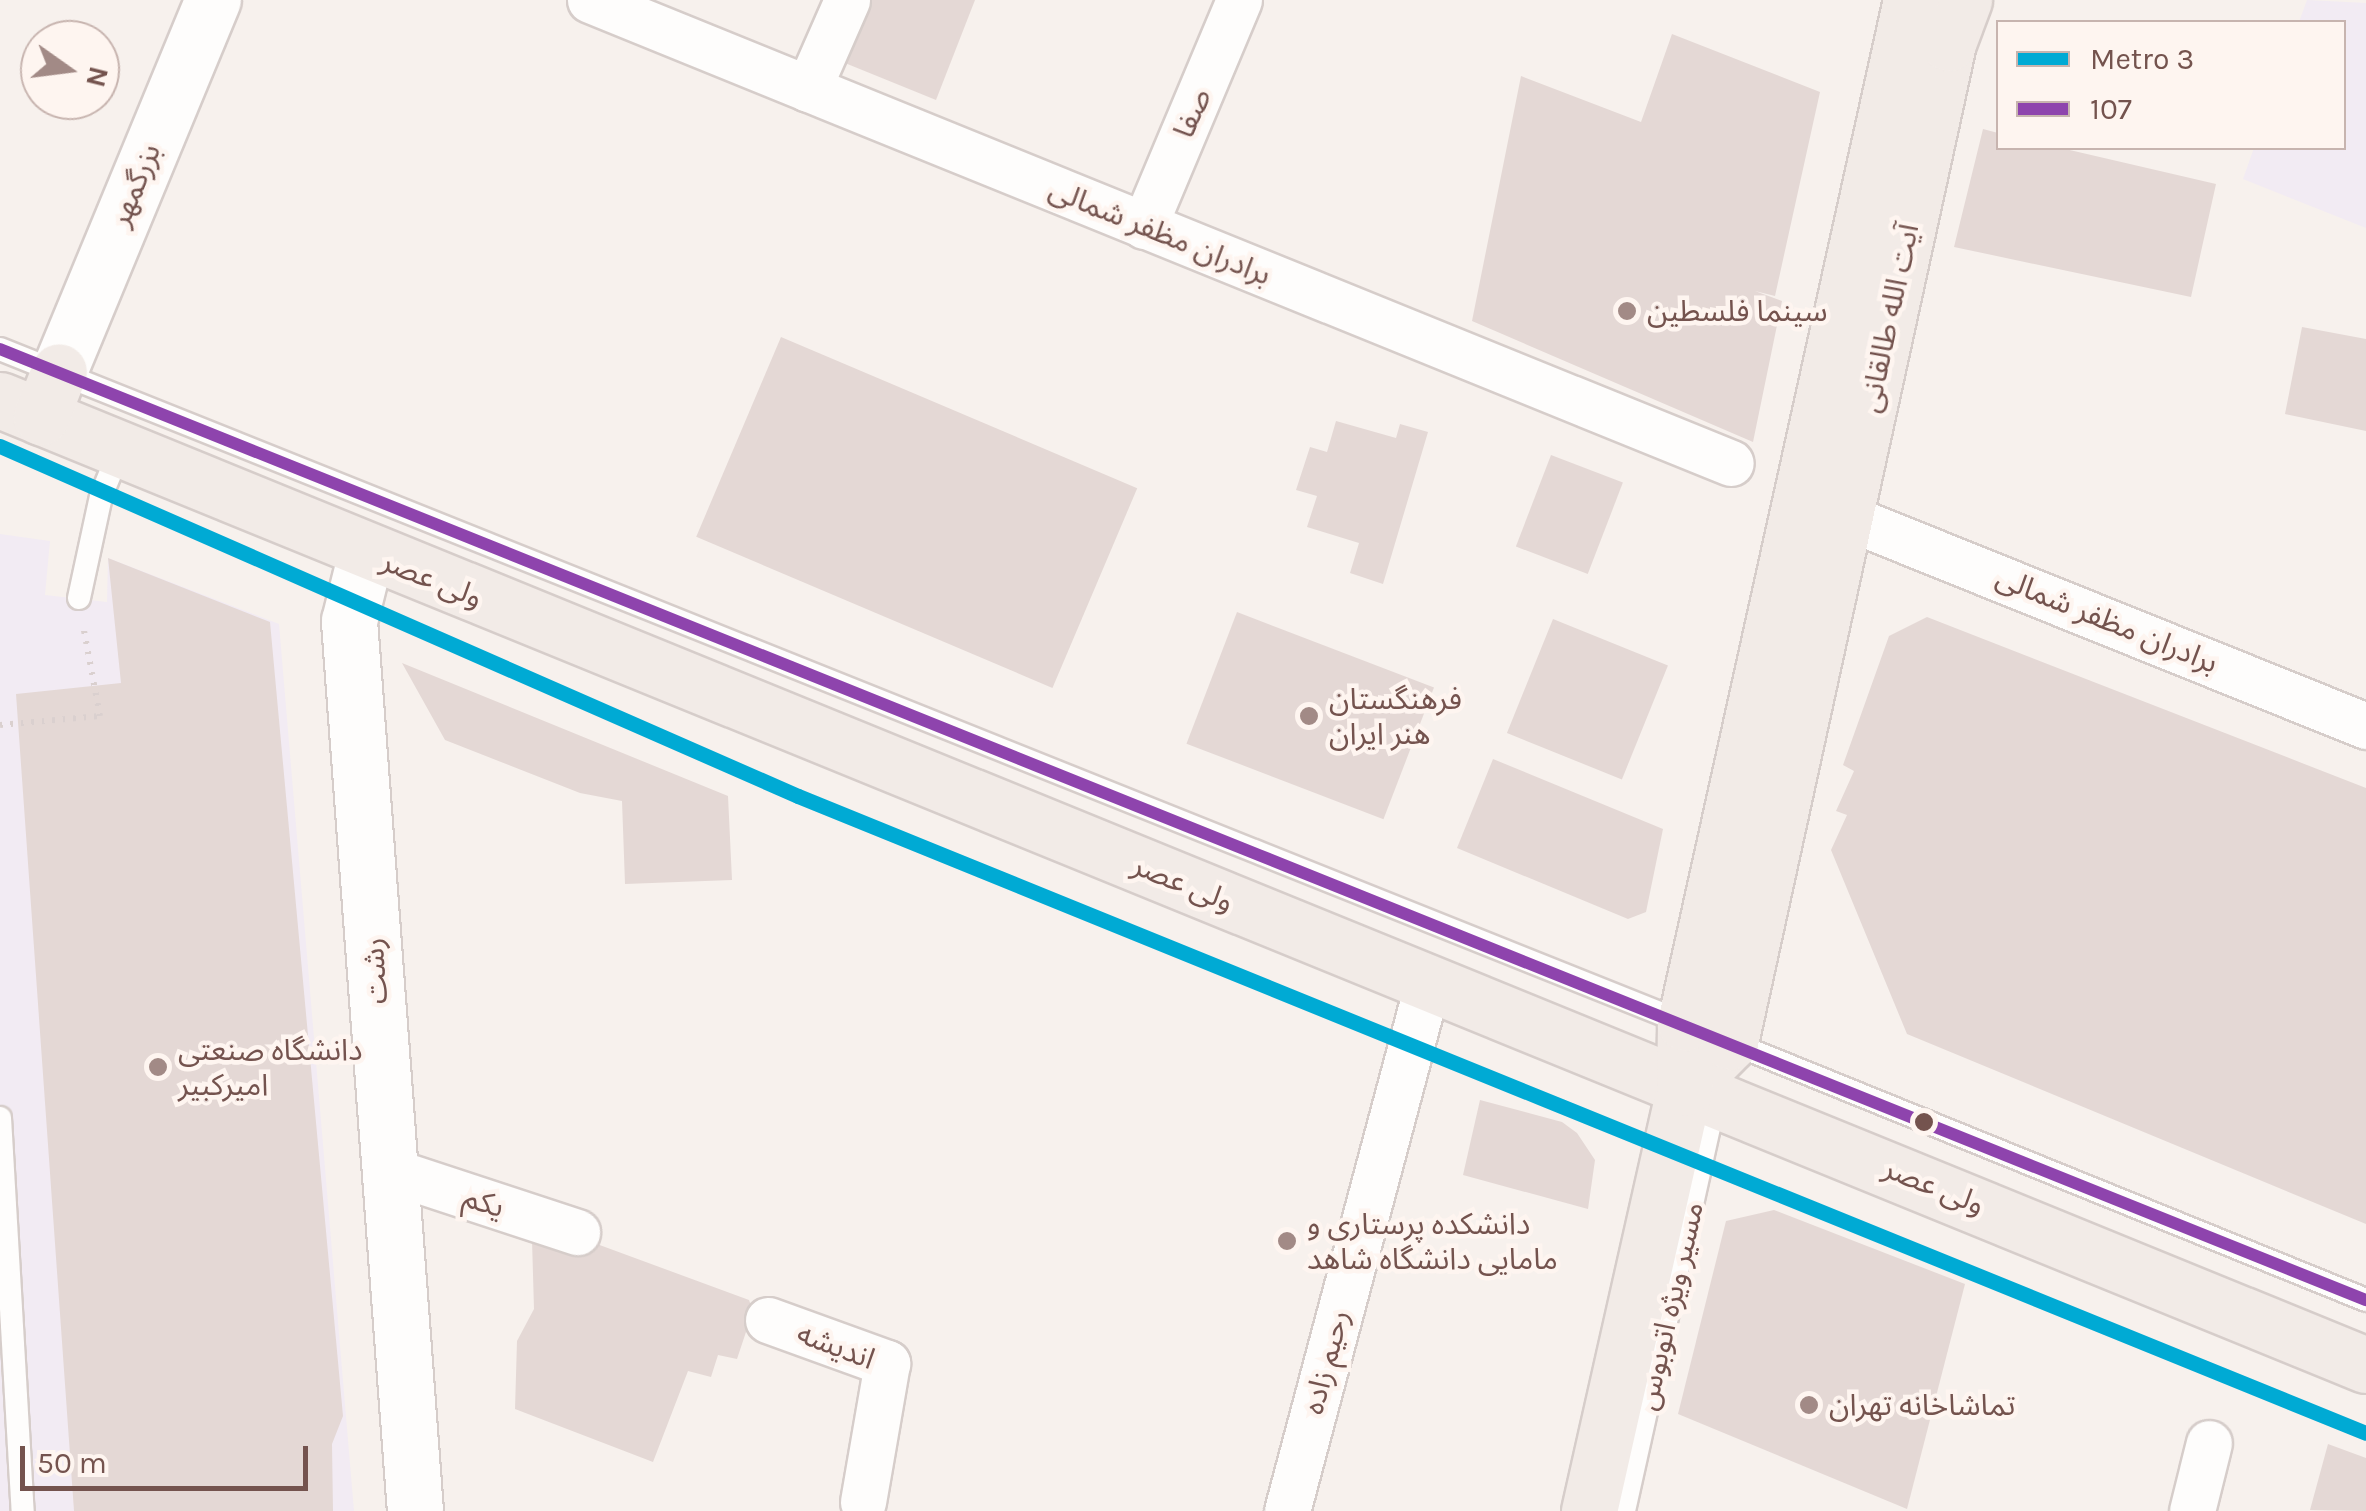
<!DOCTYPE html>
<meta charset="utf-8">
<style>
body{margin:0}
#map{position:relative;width:2366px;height:1511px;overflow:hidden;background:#f7f1ed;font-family:Karla,"Noto Sans Arabic",sans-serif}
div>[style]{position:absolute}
.education>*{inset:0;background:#f2ebf3}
.building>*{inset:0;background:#e4d8d5;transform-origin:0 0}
.path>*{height:6px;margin-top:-3px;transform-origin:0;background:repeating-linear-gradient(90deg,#dad0cf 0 2.5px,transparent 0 10.5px)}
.roads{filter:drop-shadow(2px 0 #d6cdca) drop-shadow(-2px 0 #d6cdca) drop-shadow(0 2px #d6cdca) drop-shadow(0 -2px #d6cdca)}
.service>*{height:22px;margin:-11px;padding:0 11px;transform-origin:11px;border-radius:11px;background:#fefdfc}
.minor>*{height:45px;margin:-22.5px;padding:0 22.5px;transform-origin:22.5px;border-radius:22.5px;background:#fefdfc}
.tertiary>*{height:55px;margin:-27.5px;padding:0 27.5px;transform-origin:27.5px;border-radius:27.5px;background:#fefdfc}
.primary>*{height:55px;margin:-27.5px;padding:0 27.5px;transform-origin:27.5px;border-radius:27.5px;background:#f2ebe7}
.bus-1>*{height:12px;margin:-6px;padding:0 6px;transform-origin:6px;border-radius:6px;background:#8e44ad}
.metro-1>*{height:15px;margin:-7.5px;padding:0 7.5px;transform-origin:7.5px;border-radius:7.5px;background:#00aad4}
.dots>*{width:28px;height:28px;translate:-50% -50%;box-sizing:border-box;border:5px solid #fef5f0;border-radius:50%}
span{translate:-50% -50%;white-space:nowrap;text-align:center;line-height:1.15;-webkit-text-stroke:9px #fef5f0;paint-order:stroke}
.street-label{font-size:30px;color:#74534e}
.poi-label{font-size:30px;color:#74534e}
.left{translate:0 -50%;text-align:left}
.legend{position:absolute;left:1996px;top:20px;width:350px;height:130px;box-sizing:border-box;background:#fef5f0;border:2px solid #c7b4af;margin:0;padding:12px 18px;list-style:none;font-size:30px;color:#74534e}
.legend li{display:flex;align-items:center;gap:20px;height:50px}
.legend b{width:50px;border:2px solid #c7b4af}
.north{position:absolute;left:20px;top:20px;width:100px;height:100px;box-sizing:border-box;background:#fef5f0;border:2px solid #c7b4af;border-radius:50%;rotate:104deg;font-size:28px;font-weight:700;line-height:40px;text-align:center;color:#74534e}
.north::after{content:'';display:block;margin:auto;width:35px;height:45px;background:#a28a86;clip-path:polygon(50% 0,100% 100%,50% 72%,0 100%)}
.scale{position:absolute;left:20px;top:1446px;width:288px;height:45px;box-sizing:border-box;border:5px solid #74534e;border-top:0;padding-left:12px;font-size:30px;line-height:35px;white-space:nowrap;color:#74534e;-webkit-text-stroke:8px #fef5f0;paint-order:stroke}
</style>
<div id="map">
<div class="education">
<i style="clip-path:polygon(2307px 0,2366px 3px,2366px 228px,2243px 179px,2254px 148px,2344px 148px,2344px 22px,2299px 22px)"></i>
<i style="clip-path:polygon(0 534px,50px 541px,45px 595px,107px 602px,108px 558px,279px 624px,354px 1511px,0 1511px)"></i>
</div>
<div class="building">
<i style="clip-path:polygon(865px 0,975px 0,936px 100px,840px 61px)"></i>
<i style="clip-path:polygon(1672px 34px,1820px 92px,1775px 296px,1755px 291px,1782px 301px,1753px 442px,1472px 321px,1521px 76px,1641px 122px)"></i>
<i style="clip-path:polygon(1983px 129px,1998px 133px,1998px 148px,2061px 148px,2216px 184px,2191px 297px,1954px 247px)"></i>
<i style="clip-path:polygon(2302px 327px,2366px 339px,2366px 431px,2285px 414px)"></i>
<i style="left:781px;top:337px;width:387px;height:217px;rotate:23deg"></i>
<i style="clip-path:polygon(1336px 421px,1396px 438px,1400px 424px,1428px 432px,1383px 584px,1350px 573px,1359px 543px,1307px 527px,1317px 496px,1296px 490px,1310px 447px,1327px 452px)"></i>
<i style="left:1551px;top:455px;width:77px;height:98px;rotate:21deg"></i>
<i style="clip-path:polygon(108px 558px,270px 622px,343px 1416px,332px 1444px,333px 1511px,74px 1511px,16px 694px,121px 683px)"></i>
<i style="left:1237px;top:612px;width:211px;height:141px;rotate:21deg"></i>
<i style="clip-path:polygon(1927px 617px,2366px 788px,2366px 1224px,1907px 1034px,1831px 850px,1847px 815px,1836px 811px,1854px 771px,1843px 765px,1889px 636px)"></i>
<i style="left:1553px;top:619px;width:124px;height:123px;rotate:22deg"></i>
<i style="clip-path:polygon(402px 663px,728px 796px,732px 880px,625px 884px,622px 801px,580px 793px,445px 740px)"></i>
<i style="clip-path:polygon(1493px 759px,1663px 829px,1646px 912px,1628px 919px,1457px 848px)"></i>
<i style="clip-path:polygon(1480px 1100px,1562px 1122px,1577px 1133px,1595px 1160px,1588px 1209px,1463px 1175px)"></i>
<i style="clip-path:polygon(1774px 1210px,1965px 1284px,1907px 1509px,1678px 1414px,1726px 1221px)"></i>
<i style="clip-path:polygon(532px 1240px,584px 1256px,586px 1240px,749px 1300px,753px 1311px,737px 1359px,718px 1355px,711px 1377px,688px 1371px,653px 1462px,515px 1409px,517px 1341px,534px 1309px)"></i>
<i style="clip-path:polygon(2328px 1444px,2366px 1458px,2366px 1511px,2310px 1510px)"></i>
</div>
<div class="path">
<i style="left:0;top:725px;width:100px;rotate:-5.1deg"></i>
<i style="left:100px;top:716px;width:93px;rotate:-100.6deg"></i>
</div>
<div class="roads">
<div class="service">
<i style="left:0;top:349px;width:1817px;rotate:21.81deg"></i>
<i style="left:79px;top:598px;width:104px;rotate:-77.8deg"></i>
<i style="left:101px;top:496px;width:50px;rotate:-67.6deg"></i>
<i style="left:1730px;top:1042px;width:686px;rotate:22.08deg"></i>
<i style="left:0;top:1118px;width:394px;rotate:86.7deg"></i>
<i style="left:1624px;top:1511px;width:422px;rotate:-77.5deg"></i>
</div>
<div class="minor">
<i style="left:590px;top:0;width:1231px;rotate:22.09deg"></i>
<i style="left:808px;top:89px;width:97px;rotate:-66.3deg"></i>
<i style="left:1144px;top:226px;width:245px;rotate:-67.2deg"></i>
<i style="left:1847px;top:517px;width:560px;rotate:21.93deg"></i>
<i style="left:391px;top:1171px;width:196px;rotate:18.2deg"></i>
<i style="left:768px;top:1320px;width:127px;rotate:19.9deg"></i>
<i style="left:887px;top:1363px;width:141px;rotate:99.8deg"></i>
<i style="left:1287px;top:1511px;width:547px;rotate:-75.08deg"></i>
<i style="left:2192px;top:1511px;width:70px;rotate:-76deg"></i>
</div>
<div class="tertiary">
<i style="left:59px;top:371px;width:402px;rotate:-67.5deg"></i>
<i style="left:366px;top:553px;width:70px;rotate:104deg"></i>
<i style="left:349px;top:621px;width:892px;rotate:85.76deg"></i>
</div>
<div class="primary">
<i style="left:0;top:400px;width:2555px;rotate:22.19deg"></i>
<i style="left:41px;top:417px;width:49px;rotate:-68.6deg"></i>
<i style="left:1684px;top:1088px;width:65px;rotate:-45deg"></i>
<i style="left:1730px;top:1042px;width:1023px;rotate:-77.69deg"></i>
<i style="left:1948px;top:43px;width:46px;rotate:-69.6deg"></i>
<i style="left:1589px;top:1511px;width:434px;rotate:-77.3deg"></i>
<i style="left:1684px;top:1088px;width:65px;rotate:-89.1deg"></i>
<i style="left:1685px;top:1023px;width:1048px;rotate:-77.54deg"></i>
</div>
</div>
<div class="bus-1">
<i style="left:0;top:349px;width:2550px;rotate:21.9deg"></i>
</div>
<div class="metro-1">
<i style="left:0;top:446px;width:871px;rotate:23.68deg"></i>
<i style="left:798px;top:796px;width:1692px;rotate:22.11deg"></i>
</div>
<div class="dots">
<i style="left:1627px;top:311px;background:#a28a86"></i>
<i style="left:1309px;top:716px;background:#a28a86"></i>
<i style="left:158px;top:1067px;background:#a28a86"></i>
<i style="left:1924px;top:1122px;background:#74534e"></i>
<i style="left:1287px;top:1241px;background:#a28a86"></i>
<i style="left:1809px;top:1405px;background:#a28a86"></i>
</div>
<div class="street-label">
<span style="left:1192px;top:113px;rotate:-67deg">صفا</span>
<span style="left:135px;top:185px;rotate:-67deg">بزرگمهر</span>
<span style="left:1160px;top:232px;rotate:22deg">برادران مظفر شمالی</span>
<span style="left:1889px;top:318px;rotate:-78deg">آیت الله طالقانی</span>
<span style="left:432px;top:579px;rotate:22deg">ولی عصر</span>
<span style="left:2107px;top:620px;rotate:22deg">برادران مظفر شمالی</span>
<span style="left:1183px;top:883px;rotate:22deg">ولی عصر</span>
<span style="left:375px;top:971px;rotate:-94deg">رشت</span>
<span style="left:1934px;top:1186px;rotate:22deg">ولی عصر</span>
<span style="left:484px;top:1202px;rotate:18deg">یکم</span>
<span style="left:1670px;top:1306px;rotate:-77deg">مسیر ویژه اتوبوس</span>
<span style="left:836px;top:1346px;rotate:21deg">اندیشه</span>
<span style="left:1326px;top:1362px;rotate:-75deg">رحیم زاده</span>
</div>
<div class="poi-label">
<span class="left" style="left:1647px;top:311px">سینما فلسطین</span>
<span class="left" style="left:1329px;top:716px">فرهنگستان<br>هنر ایران</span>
<span class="left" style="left:178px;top:1067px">دانشگاه صنعتی<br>امیرکبیر</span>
<span class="left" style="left:1307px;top:1241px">دانشکده پرستاری و<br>مامایی دانشگاه شاهد</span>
<span class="left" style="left:1829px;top:1405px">تماشاخانه تهران</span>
</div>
<ul class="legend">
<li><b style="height:12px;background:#00aad4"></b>Metro 3</li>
<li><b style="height:12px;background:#8e44ad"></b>107</li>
</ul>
<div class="north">N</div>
<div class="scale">50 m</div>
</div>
